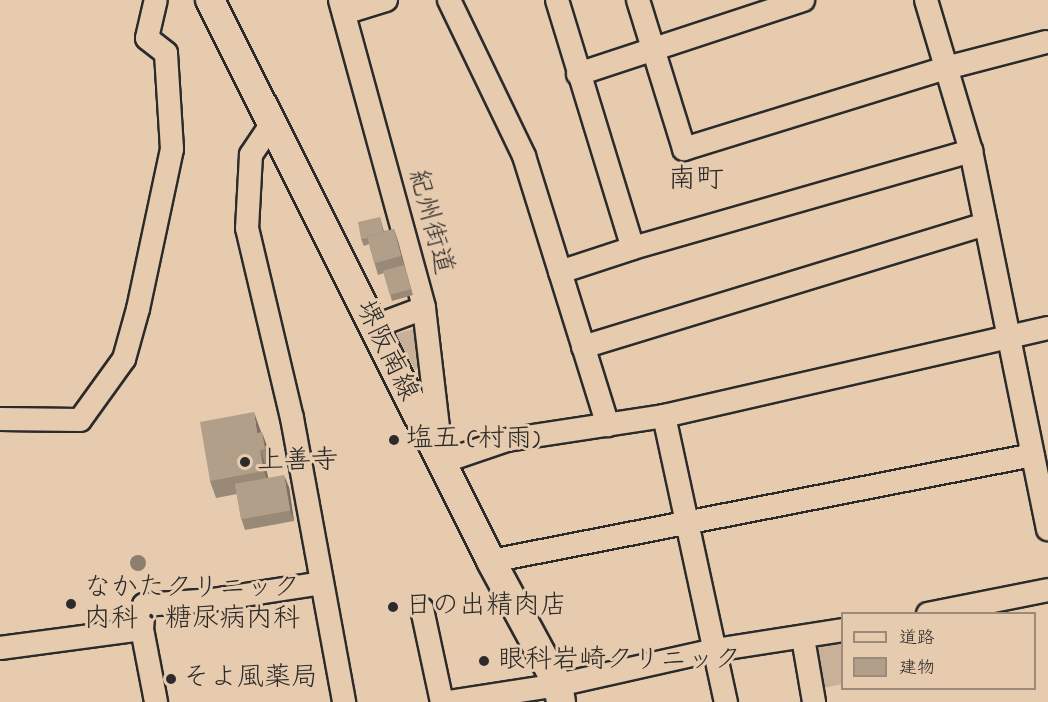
<!DOCTYPE html>
<meta charset="utf-8">
<style>
body{margin:0}
#map{position:relative;width:1048px;height:702px;overflow:hidden;background:#e7cbae;font-family:"Indie Flower","Klee One",sans-serif}
div>[style]{position:absolute}
.green>*{inset:0;background:#c8b099}
.roads{filter:drop-shadow(2px 0 #2b2b2b) drop-shadow(-2px 0 #2b2b2b) drop-shadow(0 2px #2b2b2b) drop-shadow(0 -2px #2b2b2b)}
.minor>*{height:22px;margin:-11px;padding:0 11px;transform-origin:11px;border-radius:11px;background:#e7cbae}
.major>*{height:28px;margin:-14px;padding:0 14px;transform-origin:14px;border-radius:14px;background:#e7cbae}
.trees>*{width:16px;height:16px;margin:-8px;border-radius:50%;background:#8d7e6f}
.wall>*{inset:0;background:#998977}
.shaded-wall>*{inset:0;background:#7d6f61}
.building>*{inset:0;background:#b29f8a;transform-origin:0 0}
.dots>*{width:16px;height:16px;translate:-50% -50%;box-sizing:border-box;border:3px solid #e7cbae;border-radius:50%}
span{translate:-50% -50%;white-space:nowrap;text-align:center;line-height:1.15;-webkit-text-stroke:6px #e7cbae;paint-order:stroke}
.street-label{font-size:27px;color:#2b2b2b}
.poi-label{font-size:27px;color:#2b2b2b}
.left{translate:0 -50%;text-align:left}
.neighbourhood-label{font-size:28px;color:#2b2b2b}
.legend{position:absolute;left:841px;top:612px;width:195px;height:78px;box-sizing:border-box;background:#e7cbae;border:2px solid #9c8b7a;margin:0;padding:8px 10px;list-style:none;font-size:18px;color:#2b2b2b}
.legend li{display:flex;align-items:center;gap:12px;height:30px}
.legend b{width:30px;border:2px solid #9c8b7a}
</style>
<div id="map">
<div class="green">
<i style="clip-path:polygon(416px 328px,424px 365px,415px 370px,395px 334px)"></i>
<i style="clip-path:polygon(842px 632px,842px 684px,814px 690px,804px 639px)"></i>
</div>
<div class="roads">
<div class="minor">
<i style="left:340px;top:0;width:319px;rotate:74.7deg"></i>
<i style="left:424px;top:308px;width:155px;rotate:83.3deg"></i>
<i style="left:442px;top:462px;width:69px;rotate:-18.7deg"></i>
<i style="left:507px;top:440px;width:159px;rotate:-8.7deg"></i>
<i style="left:664px;top:416px;width:293px;rotate:77.8deg"></i>
<i style="left:449px;top:0;width:173px;rotate:64.3deg"></i>
<i style="left:524px;top:156px;width:282px;rotate:72.7deg"></i>
<i style="left:557px;top:0;width:259px;rotate:73deg"></i>
<i style="left:633px;top:248px;width:352px;rotate:-16deg"></i>
<i style="left:638px;top:0;width:156px;rotate:72.8deg"></i>
<i style="left:684px;top:149px;width:274px;rotate:-17.2deg"></i>
<i style="left:946px;top:68px;width:103px;rotate:-14.6deg"></i>
<i style="left:926px;top:0;width:158px;rotate:73.4deg"></i>
<i style="left:971px;top:151px;width:386px;rotate:78.5deg"></i>
<i style="left:344px;top:13px;width:44px;rotate:-17.2deg"></i>
<i style="left:578px;top:74px;width:237px;rotate:-18.2deg"></i>
<i style="left:271px;top:125px;width:36px;rotate:124deg"></i>
<i style="left:251px;top:155px;width:73px;rotate:93.1deg"></i>
<i style="left:247px;top:228px;width:195px;rotate:76.7deg"></i>
<i style="left:292px;top:418px;width:289px;rotate:79.6deg"></i>
<i style="left:560px;top:272px;width:77px;rotate:-18.2deg"></i>
<i style="left:373px;top:327px;width:54px;rotate:-20.4deg"></i>
<i style="left:583px;top:347px;width:421px;rotate:-17deg"></i>
<i style="left:664px;top:416px;width:394px;rotate:-12.9deg"></i>
<i style="left:0;top:419px;width:80px;rotate:0.7deg"></i>
<i style="left:80px;top:420px;width:75px;rotate:-54.2deg"></i>
<i style="left:124px;top:359px;width:52px;rotate:-74.4deg"></i>
<i style="left:138px;top:309px;width:164px;rotate:-78deg"></i>
<i style="left:172px;top:149px;width:96px;rotate:-93.6deg"></i>
<i style="left:166px;top:53px;width:24px;rotate:-142deg"></i>
<i style="left:147px;top:38px;width:39px;rotate:-77deg"></i>
<i style="left:491px;top:561px;width:552px;rotate:-11.07deg"></i>
<i style="left:422px;top:609px;width:95px;rotate:77.9deg"></i>
<i style="left:928px;top:614px;width:122px;rotate:-11.3deg"></i>
<i style="left:142px;top:629px;width:24px;rotate:-85deg"></i>
<i style="left:144px;top:605px;width:68px;rotate:-4.2deg"></i>
<i style="left:212px;top:600px;width:111px;rotate:-8.8deg"></i>
<i style="left:803px;top:638px;width:65px;rotate:80.2deg"></i>
<i style="left:0;top:648px;width:143px;rotate:-7.6deg"></i>
<i style="left:142px;top:629px;width:74px;rotate:79.1deg"></i>
<i style="left:448px;top:702px;width:111px;rotate:-8.8deg"></i>
<i style="left:558px;top:685px;width:161px;rotate:-12.6deg"></i>
<i style="left:715px;top:650px;width:129px;rotate:-8.9deg"></i>
</div>
<div class="major">
<i style="left:210px;top:0;width:627px;rotate:63.39deg"></i>
<i style="left:491px;top:561px;width:141px;rotate:61.6deg"></i>
<i style="left:558px;top:685px;width:17px;rotate:80deg"></i>
</div>
</div>
<div class="trees">
<i style="left:138px;top:563px"></i>
</div>
<div class="wall">
<i style="clip-path:polygon(380px 217px,384px 231px,394px 229px,398px 241px,413px 295px,392px 301px,384px 273px,378px 275px,369px 244px,364px 246px,361px 239px)"></i>
<i style="clip-path:polygon(260px 429px,268px 449px,271px 466px,266px 467px,268px 478px,289px 487px,294px 521px,245px 530px,241px 518px,237px 494px,216px 498px,210px 481px)"></i>
</div>
<div class="shaded-wall">
<i style="clip-path:polygon(394px 229px,398px 241px,405px 268px,401px 256px)"></i>
<i style="clip-path:polygon(254px 412px,260px 429px,263px 450px,257px 433px)"></i>
<i style="clip-path:polygon(262px 432px,268px 449px,271px 466px,265px 449px)"></i>
<i style="clip-path:polygon(260px 450px,266px 467px,270px 488px,264px 471px)"></i>
<i style="clip-path:polygon(284px 475px,289px 487px,294px 521px,290px 510px)"></i>
</div>
<div class="building">
<i style="clip-path:polygon(380px 217px,383px 232px,367px 236px,367px 238px,361px 239px,358px 222px)"></i>
<i style="left:394px;top:229px;width:28px;height:28px;rotate:75deg"></i>
<i style="left:404px;top:265px;width:25px;height:22px;rotate:74deg"></i>
<i style="clip-path:polygon(254px 412px,257px 433px,262px 432px,265px 449px,260px 450px,264px 471px,210px 481px,200px 422px)"></i>
<i style="left:284px;top:475px;width:36px;height:50px;rotate:80deg"></i>
</div>
<div class="dots">
<i style="left:394px;top:440px;background:#2b2b2b"></i>
<i style="left:245px;top:462px;background:#2b2b2b"></i>
<i style="left:71px;top:604px;background:#2b2b2b"></i>
<i style="left:393px;top:607px;background:#2b2b2b"></i>
<i style="left:484px;top:661px;background:#2b2b2b"></i>
<i style="left:171px;top:679px;background:#2b2b2b"></i>
</div>
<div class="street-label">
<span style="left:430px;top:222px;rotate:75deg">紀州街道</span>
<span style="left:386px;top:351px;rotate:64deg">堺阪南線</span>
</div>
<div class="poi-label">
<span class="left" style="left:406px;top:440px">塩五 (村雨)</span>
<span class="left" style="left:257px;top:462px">上善寺</span>
<span class="left" style="left:84px;top:604px">なかたクリニック<br>内科・糖尿病内科</span>
<span class="left" style="left:405px;top:607px">日の出精肉店</span>
<span class="left" style="left:498px;top:661px">眼科岩崎クリニック</span>
<span class="left" style="left:183px;top:679px">そよ風薬局</span>
</div>
<div class="neighbourhood-label">
<span style="left:696px;top:181px">南町</span>
</div>
<ul class="legend">
<li><b style="height:8px;background:#e7cbae"></b>道路</li>
<li><b style="height:16px;background:#b29f8a"></b>建物</li>
</ul>
</div>
